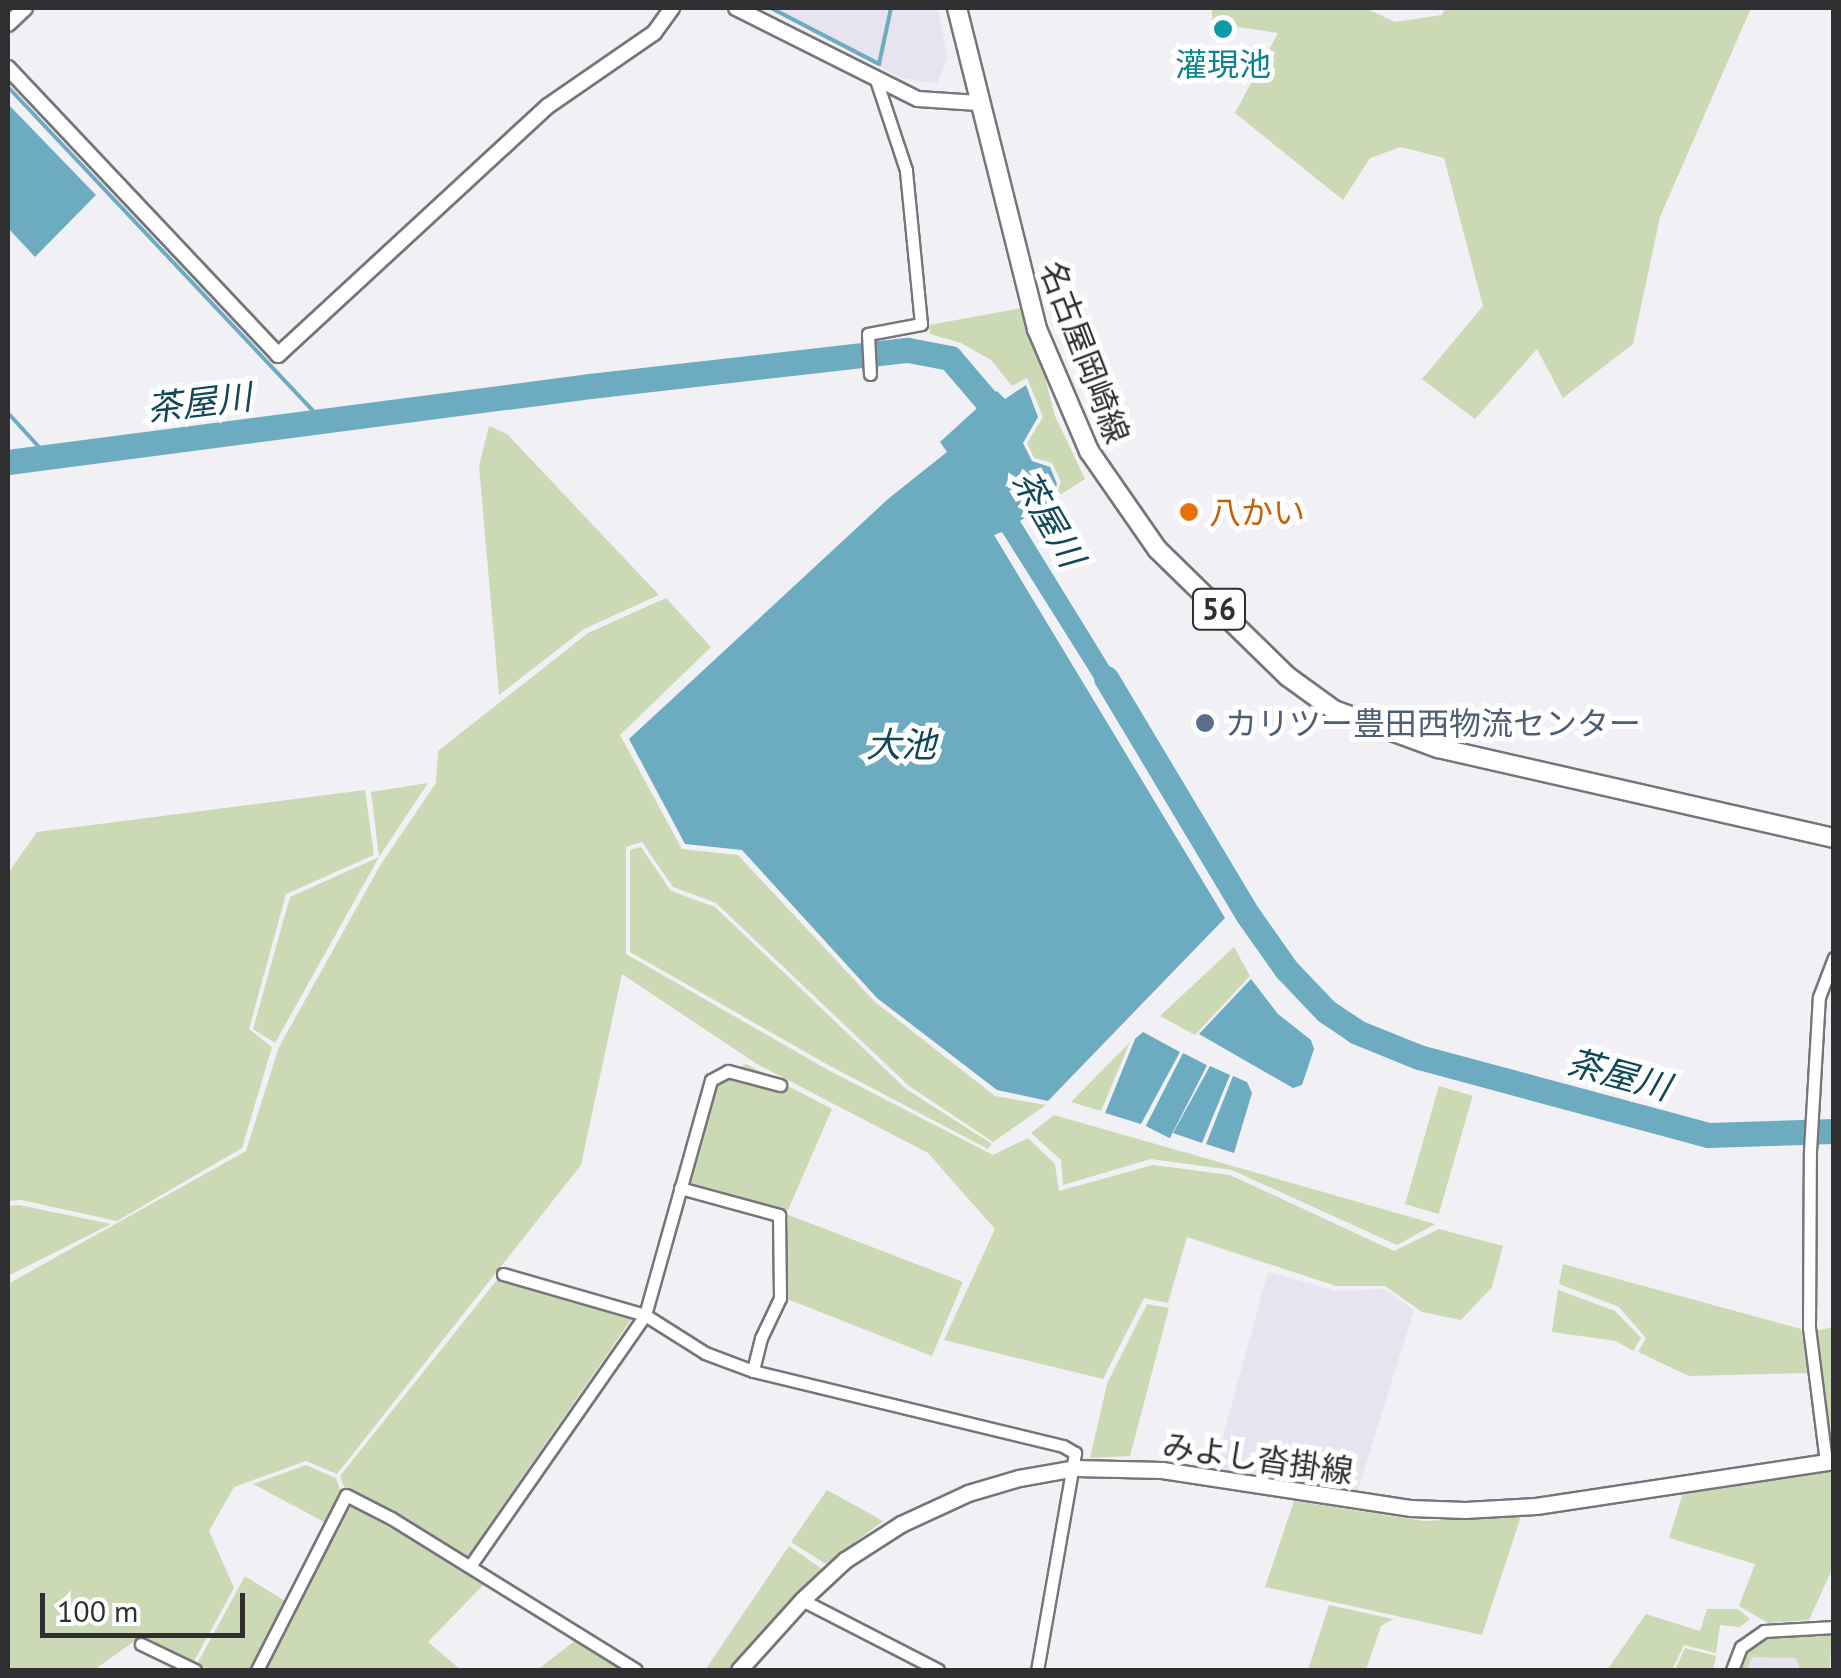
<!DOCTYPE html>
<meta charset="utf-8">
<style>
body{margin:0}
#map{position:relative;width:1841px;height:1678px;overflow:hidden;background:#f1f0f5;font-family:"PT Sans","Noto Sans JP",sans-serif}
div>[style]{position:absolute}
.built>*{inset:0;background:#e7e4f0}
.green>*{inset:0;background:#cbdab4;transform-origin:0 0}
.water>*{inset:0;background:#6dacc0;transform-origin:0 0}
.stream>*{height:4px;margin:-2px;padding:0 2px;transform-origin:2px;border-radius:2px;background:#6dacc0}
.river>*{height:25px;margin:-12.5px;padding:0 12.5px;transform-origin:12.5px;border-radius:12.5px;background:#6dacc0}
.roads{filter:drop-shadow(2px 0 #767579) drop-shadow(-2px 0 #767579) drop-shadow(0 2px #767579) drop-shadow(0 -2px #767579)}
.minor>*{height:11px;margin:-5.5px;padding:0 5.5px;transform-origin:5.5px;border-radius:5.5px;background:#fff}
.tertiary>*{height:14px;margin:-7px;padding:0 7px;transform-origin:7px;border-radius:7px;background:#fff}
.secondary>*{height:15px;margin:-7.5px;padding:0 7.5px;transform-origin:7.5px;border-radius:7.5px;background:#fff}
.primary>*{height:18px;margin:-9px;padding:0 9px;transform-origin:9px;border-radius:9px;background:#fff}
.dots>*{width:28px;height:28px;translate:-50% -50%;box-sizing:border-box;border:5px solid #fefeff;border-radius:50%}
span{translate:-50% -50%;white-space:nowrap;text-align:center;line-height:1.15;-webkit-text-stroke:10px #fefeff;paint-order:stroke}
.shield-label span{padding:2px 8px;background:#fefeff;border:2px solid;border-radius:8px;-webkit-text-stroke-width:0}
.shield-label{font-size:30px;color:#2f2f31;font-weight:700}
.culture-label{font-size:32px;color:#0d838f}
.street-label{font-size:32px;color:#2f2f31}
.food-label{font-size:32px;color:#c56008}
.left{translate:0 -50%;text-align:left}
.service-label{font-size:32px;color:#4e5e75}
.water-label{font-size:35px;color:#114857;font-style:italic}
.frame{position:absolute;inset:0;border:10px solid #2f2f31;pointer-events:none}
.scale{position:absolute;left:40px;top:1593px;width:205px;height:45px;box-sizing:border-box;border:5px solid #2f2f31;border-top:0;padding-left:12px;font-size:30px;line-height:35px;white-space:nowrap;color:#2f2f31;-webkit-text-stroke:8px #fefeff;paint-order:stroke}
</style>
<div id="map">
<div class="built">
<i style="clip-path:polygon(765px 8px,937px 8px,948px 58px,937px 84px,901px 78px)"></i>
<i style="clip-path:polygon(1268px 1272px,1337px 1291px,1384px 1289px,1414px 1310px,1357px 1493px,1214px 1469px)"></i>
<i style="clip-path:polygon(1740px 1642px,1833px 1644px,1833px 1670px,1731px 1670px)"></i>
</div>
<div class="green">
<i style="clip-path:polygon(1212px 8px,1365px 8px,1395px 22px,1442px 15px,1445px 8px,1751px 8px,1660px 217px,1633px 344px,1563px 398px,1537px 349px,1475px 419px,1422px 379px,1483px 306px,1444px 158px,1401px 147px,1370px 158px,1343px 200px,1235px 113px,1278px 33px,1212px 23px)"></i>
<i style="clip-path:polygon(1027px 307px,1055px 416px,1085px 479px,1055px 498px,1061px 482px,1052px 463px,1034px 458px,1027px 443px,1043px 417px,1027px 378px,1012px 386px,991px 360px,961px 343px,930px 334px,929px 325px)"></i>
<i style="clip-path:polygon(489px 426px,507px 434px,659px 595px,584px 629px,499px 695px,479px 466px)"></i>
<i style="clip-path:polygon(666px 598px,711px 647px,620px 735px,682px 849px,738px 855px,875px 1002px,995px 1096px,1046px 1105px,993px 1142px,909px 1086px,716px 903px,673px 887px,642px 842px,626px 847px,626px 954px,828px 1070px,993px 1155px,1028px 1138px,1055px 1164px,1059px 1191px,1153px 1165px,1230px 1175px,1394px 1251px,1439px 1229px,1503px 1246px,1492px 1287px,1461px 1320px,1422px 1312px,1385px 1286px,1336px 1286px,1187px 1237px,1168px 1303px,1144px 1298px,1103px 1379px,944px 1340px,995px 1229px,928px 1153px,757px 1064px,622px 974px,581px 1165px,337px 1474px,306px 1461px,234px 1487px,209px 1531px,234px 1588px,194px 1661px,140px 1637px,94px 1670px,8px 1670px,8px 1284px,246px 1151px,279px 1047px,381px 864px,436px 783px,438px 751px,588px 633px)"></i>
<i style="clip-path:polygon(428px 783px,379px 857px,275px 1043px,253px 1029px,290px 897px,379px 857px,371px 792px)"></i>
<i style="clip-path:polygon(365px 790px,374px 855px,286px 894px,249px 1029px,272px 1047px,242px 1148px,117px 1221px,21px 1200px,8px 1201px,8px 873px,37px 832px)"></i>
<i style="clip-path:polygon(641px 847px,671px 891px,715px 907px,906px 1089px,992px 1144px,988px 1149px,830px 1066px,630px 952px,630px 850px)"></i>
<i style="clip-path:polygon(1234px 947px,1250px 976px,1195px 1035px,1160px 1016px)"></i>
<i style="clip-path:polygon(1130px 1042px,1101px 1111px,1071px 1102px)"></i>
<i style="clip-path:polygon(746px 1064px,832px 1109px,788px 1210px,686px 1183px,717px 1083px)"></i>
<i style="left:1439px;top:1086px;width:35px;height:123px;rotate:16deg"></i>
<i style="clip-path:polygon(1054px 1115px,1435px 1224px,1397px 1245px,1232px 1170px,1151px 1159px,1063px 1185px,1061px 1160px,1031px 1133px)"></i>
<i style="clip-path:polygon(19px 1205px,111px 1224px,8px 1276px,8px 1206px)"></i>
<i style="clip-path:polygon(786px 1214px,963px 1282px,932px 1356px,787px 1299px)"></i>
<i style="clip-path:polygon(1563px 1264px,1801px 1329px,1808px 1373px,1689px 1376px,1638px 1352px,1646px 1338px,1619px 1307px,1559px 1284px)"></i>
<i style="clip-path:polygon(497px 1280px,633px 1317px,467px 1557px,392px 1510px,345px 1489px,340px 1476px)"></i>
<i style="clip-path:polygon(1558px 1290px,1615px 1311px,1641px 1338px,1633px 1351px,1616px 1341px,1552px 1332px)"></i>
<i style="clip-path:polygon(1147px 1304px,1169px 1308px,1130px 1456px,1090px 1458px,1107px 1384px)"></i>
<i style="clip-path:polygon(1833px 1327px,1833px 1454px,1831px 1454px,1815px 1331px)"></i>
<i style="clip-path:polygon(306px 1465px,336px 1478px,341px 1492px,326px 1523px,253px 1484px)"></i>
<i style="clip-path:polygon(1833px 1471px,1833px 1567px,1809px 1620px,1768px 1623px,1739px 1606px,1755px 1564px,1669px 1538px,1683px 1493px)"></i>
<i style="clip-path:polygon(827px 1490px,883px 1521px,826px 1564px,791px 1542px)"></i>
<i style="clip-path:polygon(1294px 1501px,1424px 1521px,1521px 1516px,1482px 1635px,1265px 1587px)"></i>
<i style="clip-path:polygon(348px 1503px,485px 1583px,428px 1642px,461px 1670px,265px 1670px)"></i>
<i style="clip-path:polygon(789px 1546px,822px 1569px,728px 1670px,705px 1670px)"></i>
<i style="clip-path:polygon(245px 1576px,285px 1601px,251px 1670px,211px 1670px,197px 1664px)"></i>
<i style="clip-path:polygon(1329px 1605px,1393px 1619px,1381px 1626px,1366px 1670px,1308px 1670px)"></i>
<i style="clip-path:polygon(1707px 1609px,1738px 1609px,1750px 1619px,1740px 1627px,1720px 1625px,1716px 1653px,1684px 1645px,1672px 1670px,1607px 1670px,1646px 1614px,1700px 1631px)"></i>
<i style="clip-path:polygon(1833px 1631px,1829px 1670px,1800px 1670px,1796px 1658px,1752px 1657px,1747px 1670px,1736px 1670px,1744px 1649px,1766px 1635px)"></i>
<i style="clip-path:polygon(576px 1640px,625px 1670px,537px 1670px)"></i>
<i style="clip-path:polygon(1685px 1648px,1716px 1656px,1713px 1670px,1675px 1670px)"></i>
</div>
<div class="water">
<i style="clip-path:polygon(8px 104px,96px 195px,35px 257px,8px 228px)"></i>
<i style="clip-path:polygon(1026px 385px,1038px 417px,1023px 443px,1032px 461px,1050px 467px,1057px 484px,1052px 500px,1020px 521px,1132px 703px,1115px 712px,1002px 532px,994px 535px,1225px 918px,1048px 1101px,997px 1090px,877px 998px,742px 850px,685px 844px,629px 739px,888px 499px,947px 452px,940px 442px,986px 400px,997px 391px,1005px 399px)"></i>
<i style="clip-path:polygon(1251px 979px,1278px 1014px,1311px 1040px,1314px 1049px,1302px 1085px,1293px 1088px,1199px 1034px)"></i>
<i style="clip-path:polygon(1143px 1032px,1180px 1052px,1141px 1124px,1105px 1113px,1135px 1039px)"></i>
<i style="left:1183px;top:1053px;width:27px;height:82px;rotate:27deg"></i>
<i style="clip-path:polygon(1210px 1066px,1230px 1075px,1202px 1143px,1173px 1133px)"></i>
<i style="clip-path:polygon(1233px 1076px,1247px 1082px,1252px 1093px,1234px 1153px,1206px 1144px)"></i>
</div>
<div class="stream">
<i style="left:771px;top:8px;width:122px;rotate:27.4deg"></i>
<i style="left:879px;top:64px;width:57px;rotate:-77.9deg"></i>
<i style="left:8px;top:87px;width:458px;rotate:46.7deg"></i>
<i style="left:8px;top:413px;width:59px;rotate:47.7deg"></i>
</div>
<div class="river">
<i style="left:8px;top:462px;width:587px;rotate:-7.44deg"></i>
<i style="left:590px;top:386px;width:320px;rotate:-6.5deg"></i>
<i style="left:908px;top:350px;width:43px;rotate:10.8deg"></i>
<i style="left:950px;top:358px;width:55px;rotate:49.4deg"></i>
<i style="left:986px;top:400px;width:35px;rotate:66deg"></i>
<i style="left:1106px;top:678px;width:276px;rotate:59.1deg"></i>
<i style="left:1248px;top:915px;width:66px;rotate:54.9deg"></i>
<i style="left:1286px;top:969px;width:58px;rotate:46.4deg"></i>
<i style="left:1326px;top:1011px;width:37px;rotate:34deg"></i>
<i style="left:1357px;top:1032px;width:67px;rotate:22deg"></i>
<i style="left:1419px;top:1057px;width:299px;rotate:15.1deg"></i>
<i style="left:1708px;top:1135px;width:126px;rotate:-1.8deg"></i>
</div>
<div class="roads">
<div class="minor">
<i style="left:870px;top:374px;width:40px;rotate:-92.9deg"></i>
<i style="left:868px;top:334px;width:54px;rotate:-10.7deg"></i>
<i style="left:921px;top:324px;width:155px;rotate:-95.6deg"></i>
<i style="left:906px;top:170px;width:95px;rotate:-108.4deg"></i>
<i style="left:680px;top:1188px;width:103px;rotate:15.3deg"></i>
<i style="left:779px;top:1215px;width:83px;rotate:89.3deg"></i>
<i style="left:780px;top:1298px;width:44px;rotate:115.4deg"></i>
<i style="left:761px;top:1338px;width:34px;rotate:104deg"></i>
<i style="left:503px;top:1274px;width:148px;rotate:16.1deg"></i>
<i style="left:645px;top:1315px;width:71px;rotate:32.3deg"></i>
<i style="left:705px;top:1353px;width:51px;rotate:20.6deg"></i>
<i style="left:753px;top:1371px;width:319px;rotate:13.6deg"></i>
<i style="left:1063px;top:1446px;width:14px;rotate:30deg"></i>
<i style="left:1075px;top:1453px;width:220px;rotate:99.9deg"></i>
<i style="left:1826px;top:1462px;width:136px;rotate:-97.2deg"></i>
<i style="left:1809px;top:1327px;width:176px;rotate:-89.7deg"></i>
<i style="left:1810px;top:1151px;width:154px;rotate:-86.7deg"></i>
<i style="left:1819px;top:997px;width:42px;rotate:-69deg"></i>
<i style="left:470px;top:1566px;width:306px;rotate:-55.1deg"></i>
<i style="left:645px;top:1315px;width:244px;rotate:-74.3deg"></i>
<i style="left:711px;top:1080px;width:19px;rotate:-28deg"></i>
<i style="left:728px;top:1071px;width:54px;rotate:15.1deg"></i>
<i style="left:802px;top:1600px;width:153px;rotate:27.2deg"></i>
<i style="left:141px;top:1644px;width:60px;rotate:25.7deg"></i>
<i style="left:257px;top:1670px;width:196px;rotate:-63deg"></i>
<i style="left:346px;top:1495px;width:51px;rotate:27.1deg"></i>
<i style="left:391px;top:1518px;width:288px;rotate:31.8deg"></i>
<i style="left:1732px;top:1670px;width:25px;rotate:-69deg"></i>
<i style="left:1741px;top:1647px;width:28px;rotate:-35deg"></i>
<i style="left:1764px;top:1631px;width:70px;rotate:-3.3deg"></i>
</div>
<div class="tertiary">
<i style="left:736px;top:8px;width:203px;rotate:26.6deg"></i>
<i style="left:918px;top:99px;width:60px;rotate:3.8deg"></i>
<i style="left:8px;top:24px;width:23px;rotate:-43deg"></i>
<i style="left:8px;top:68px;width:394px;rotate:46.7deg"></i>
<i style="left:278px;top:355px;width:367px;rotate:-42.7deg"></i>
<i style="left:548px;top:106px;width:129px;rotate:-34.6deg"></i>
<i style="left:654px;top:33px;width:31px;rotate:-54deg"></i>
</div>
<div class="secondary">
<i style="left:739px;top:1670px;width:94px;rotate:-48deg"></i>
<i style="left:802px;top:1600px;width:59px;rotate:-42.9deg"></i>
<i style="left:845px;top:1560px;width:67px;rotate:-32.7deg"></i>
<i style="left:901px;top:1524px;width:74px;rotate:-24.8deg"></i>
<i style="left:968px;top:1493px;width:53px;rotate:-16.4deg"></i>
<i style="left:1019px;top:1478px;width:58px;rotate:-10deg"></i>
<i style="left:1076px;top:1468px;width:86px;rotate:1.3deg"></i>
<i style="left:1162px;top:1470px;width:252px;rotate:8.7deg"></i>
<i style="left:1411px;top:1508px;width:54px;rotate:2.1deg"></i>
<i style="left:1465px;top:1510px;width:71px;rotate:-3.2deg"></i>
<i style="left:1536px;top:1506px;width:301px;rotate:-8.6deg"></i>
</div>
<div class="primary">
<i style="left:957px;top:8px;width:331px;rotate:76deg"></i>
<i style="left:1037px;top:329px;width:133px;rotate:66.9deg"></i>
<i style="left:1089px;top:451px;width:119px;rotate:55.2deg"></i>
<i style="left:1157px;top:549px;width:182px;rotate:44.3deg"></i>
<i style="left:1287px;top:676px;width:58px;rotate:35.9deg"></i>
<i style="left:1334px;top:710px;width:111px;rotate:20.1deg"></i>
<i style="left:1438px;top:748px;width:406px;rotate:12.8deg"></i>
</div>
</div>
<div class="dots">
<i style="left:1223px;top:29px;background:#0f9aa8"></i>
<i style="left:1189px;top:512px;background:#e8710a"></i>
<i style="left:1205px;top:723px;background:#5c6f8a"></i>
</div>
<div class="shield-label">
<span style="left:1219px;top:609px">56</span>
</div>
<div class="culture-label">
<span style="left:1223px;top:64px">灌現池</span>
</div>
<div class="street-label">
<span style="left:1085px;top:352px;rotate:69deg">名古屋岡崎線</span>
<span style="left:1258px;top:1458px;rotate:8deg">みよし沓掛線</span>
</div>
<div class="food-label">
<span class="left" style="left:1209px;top:512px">八かい</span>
</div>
<div class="service-label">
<span class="left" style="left:1225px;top:723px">カリツー豊田西物流センター</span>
</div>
<div class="water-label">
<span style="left:199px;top:402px;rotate:-7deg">茶屋川</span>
<span style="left:1049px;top:518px;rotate:60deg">茶屋川</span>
<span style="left:901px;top:744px">大池</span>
<span style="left:1619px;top:1074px;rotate:15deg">茶屋川</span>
</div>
<div class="frame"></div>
<div class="scale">100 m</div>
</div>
